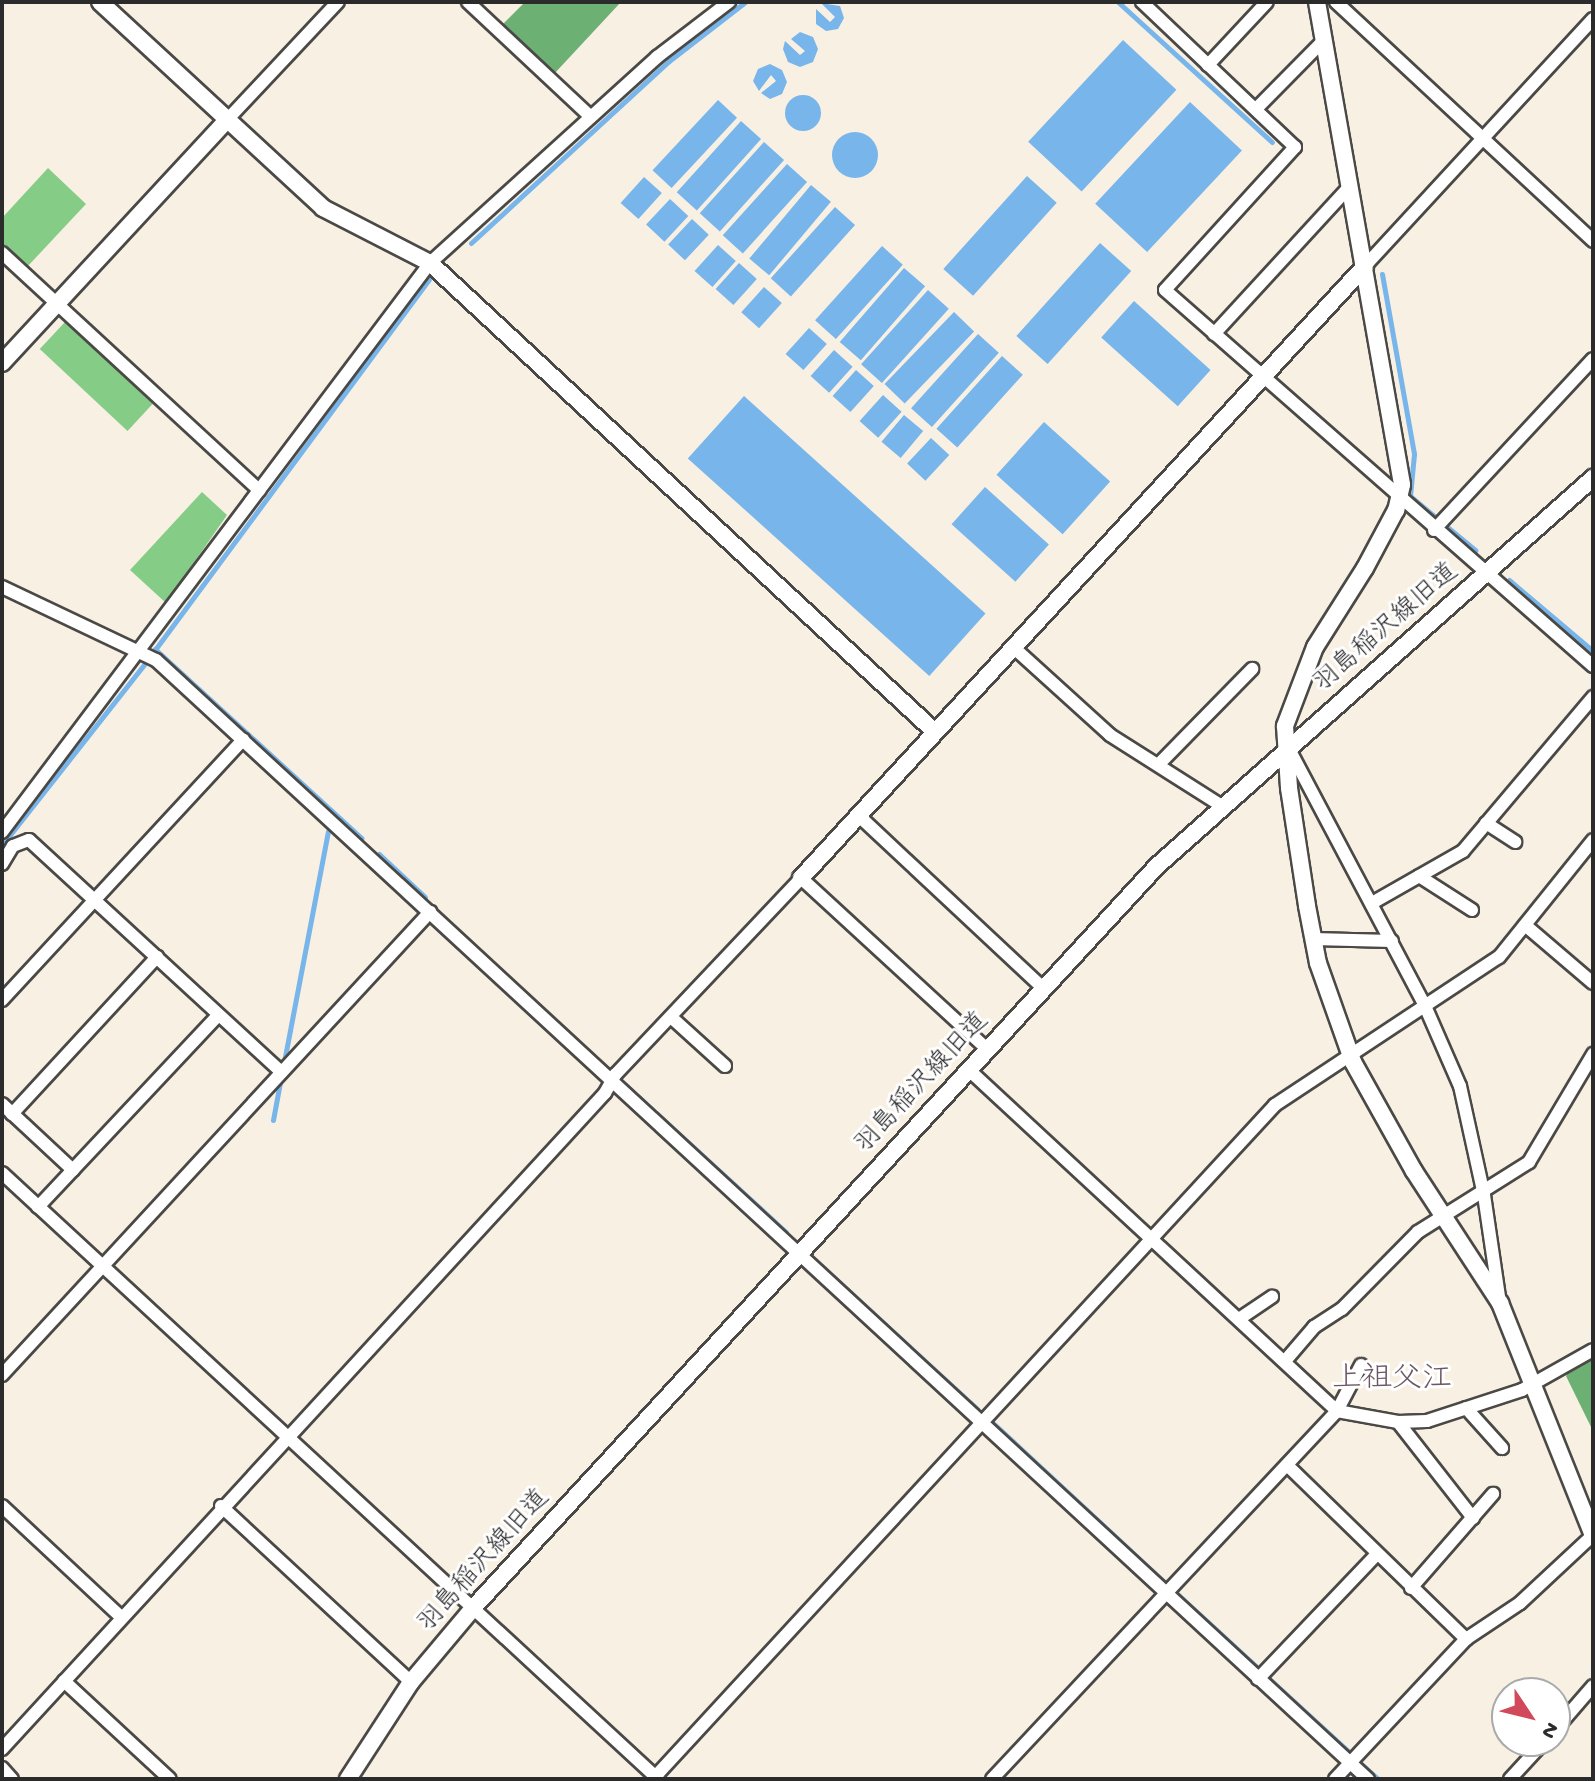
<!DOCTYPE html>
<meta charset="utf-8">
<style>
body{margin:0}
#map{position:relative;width:1595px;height:1781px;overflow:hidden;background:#f8f0e2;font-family:"Gochi Hand","Klee One",sans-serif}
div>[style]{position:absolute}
.green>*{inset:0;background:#85cc87;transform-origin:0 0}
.forest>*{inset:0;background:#6cb074}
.water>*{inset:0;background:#78b5eb;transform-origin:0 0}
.round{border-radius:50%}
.stream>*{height:5px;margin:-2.5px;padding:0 2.5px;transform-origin:2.5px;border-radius:2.5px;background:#78b5eb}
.roads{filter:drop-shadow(2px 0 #4a4946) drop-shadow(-2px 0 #4a4946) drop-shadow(0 2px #4a4946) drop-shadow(0 -2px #4a4946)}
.minor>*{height:12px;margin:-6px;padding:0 6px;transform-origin:6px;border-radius:6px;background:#fff}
.tertiary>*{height:16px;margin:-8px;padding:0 8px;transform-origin:8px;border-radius:8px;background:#fff}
span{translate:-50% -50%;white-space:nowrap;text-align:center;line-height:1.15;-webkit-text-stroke:6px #fff;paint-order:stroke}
.street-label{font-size:26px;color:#2b2b2b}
.quarter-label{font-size:30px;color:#6d5764}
.frame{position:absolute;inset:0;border:4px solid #2b2b2b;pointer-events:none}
.north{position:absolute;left:1491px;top:1677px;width:80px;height:80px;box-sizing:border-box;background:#fff;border:2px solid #aaa;border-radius:50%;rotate:125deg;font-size:22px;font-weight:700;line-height:32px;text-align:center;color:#2b2b2b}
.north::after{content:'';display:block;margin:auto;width:28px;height:36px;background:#d1495b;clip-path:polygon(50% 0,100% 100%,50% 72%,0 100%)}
</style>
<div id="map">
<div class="green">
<i style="clip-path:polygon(48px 168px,86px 204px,27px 267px,2px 243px,2px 218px)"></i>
<i style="left:65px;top:322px;width:120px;height:37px;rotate:43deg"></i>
<i style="clip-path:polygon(202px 492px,227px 515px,166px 603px,130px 570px)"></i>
</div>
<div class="forest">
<i style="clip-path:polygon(525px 2px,621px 2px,554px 74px,501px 26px)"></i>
<i style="clip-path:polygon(1593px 1356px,1593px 1431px,1566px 1376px,1574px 1364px)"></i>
</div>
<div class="water">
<i style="clip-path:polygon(821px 3px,840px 6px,844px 18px,838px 29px,826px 31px,816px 24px,816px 9px,830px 22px,835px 17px)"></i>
<i style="clip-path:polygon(800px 32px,813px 37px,818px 49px,813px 62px,800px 67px,788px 62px,783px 49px,785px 41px,800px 55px,805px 51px,791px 39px)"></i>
<i style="left:1123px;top:40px;width:73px;height:139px;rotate:43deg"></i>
<i style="clip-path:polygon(770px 64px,782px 70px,787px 82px,782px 94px,770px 99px,761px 93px,776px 81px,771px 75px,759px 91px,753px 81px,758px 69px)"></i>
<i class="round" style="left:785px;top:95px;width:36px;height:36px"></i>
<i style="left:718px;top:100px;width:26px;height:96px;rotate:43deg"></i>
<i style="left:1190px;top:102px;width:71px;height:139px;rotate:43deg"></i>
<i style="left:741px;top:121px;width:27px;height:96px;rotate:42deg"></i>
<i class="round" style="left:832px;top:132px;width:46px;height:46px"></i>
<i style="left:764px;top:142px;width:27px;height:96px;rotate:42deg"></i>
<i style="left:787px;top:164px;width:27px;height:96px;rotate:42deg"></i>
<i style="left:1027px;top:176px;width:40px;height:125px;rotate:42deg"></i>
<i style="left:644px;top:177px;width:24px;height:35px;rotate:42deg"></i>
<i style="left:811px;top:185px;width:26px;height:96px;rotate:40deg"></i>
<i style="left:670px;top:199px;width:25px;height:35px;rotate:43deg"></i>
<i style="left:835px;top:207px;width:27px;height:96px;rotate:42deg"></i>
<i style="left:692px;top:219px;width:23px;height:35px;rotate:43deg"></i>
<i style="left:1100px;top:243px;width:42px;height:125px;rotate:42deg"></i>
<i style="left:718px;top:245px;width:24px;height:35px;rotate:42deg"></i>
<i style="left:882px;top:246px;width:28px;height:100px;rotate:42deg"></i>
<i style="left:739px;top:263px;width:24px;height:35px;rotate:42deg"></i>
<i style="left:904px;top:268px;width:28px;height:98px;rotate:41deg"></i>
<i style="left:764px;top:287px;width:24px;height:34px;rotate:42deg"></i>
<i style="left:928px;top:290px;width:28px;height:100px;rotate:42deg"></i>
<i style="left:1134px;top:301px;width:103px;height:49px;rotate:42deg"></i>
<i style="left:954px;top:312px;width:28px;height:100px;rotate:44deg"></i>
<i style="left:809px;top:328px;width:24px;height:35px;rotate:42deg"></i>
<i style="left:978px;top:334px;width:28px;height:100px;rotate:42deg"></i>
<i style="left:834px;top:350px;width:25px;height:35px;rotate:42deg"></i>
<i style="left:1002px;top:356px;width:28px;height:98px;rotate:42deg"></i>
<i style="left:856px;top:370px;width:24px;height:35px;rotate:42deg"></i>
<i style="left:883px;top:395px;width:25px;height:35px;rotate:42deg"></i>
<i style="left:744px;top:396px;width:325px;height:84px;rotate:42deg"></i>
<i style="left:904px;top:415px;width:25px;height:35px;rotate:40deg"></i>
<i style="left:1044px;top:422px;width:89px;height:71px;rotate:42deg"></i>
<i style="left:931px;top:438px;width:25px;height:35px;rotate:43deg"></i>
<i style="left:985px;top:487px;width:86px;height:50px;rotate:42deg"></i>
</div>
<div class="stream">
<i style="left:1118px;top:2px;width:208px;rotate:42.3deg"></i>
<i style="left:471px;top:243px;width:269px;rotate:-42.6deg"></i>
<i style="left:669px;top:61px;width:96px;rotate:-37.8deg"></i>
<i style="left:1382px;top:274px;width:183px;rotate:79.9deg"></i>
<i style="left:1414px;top:454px;width:42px;rotate:95.4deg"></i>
<i style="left:1410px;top:496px;width:85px;rotate:39.7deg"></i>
<i style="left:1509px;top:580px;width:110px;rotate:40.2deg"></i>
<i style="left:155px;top:649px;width:280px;rotate:42.5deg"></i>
<i style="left:154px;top:651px;width:462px;rotate:-53.5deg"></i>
<i style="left:2px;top:845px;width:231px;rotate:-51.8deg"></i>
<i style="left:379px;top:854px;width:63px;rotate:43.1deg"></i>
<i style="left:283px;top:1067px;width:240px;rotate:-79.2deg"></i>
<i style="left:620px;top:1080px;width:225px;rotate:42.5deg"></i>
<i style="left:273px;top:1120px;width:44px;rotate:-79.5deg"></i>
<i style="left:815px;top:1260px;width:220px;rotate:42.6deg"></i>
<i style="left:993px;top:1423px;width:233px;rotate:42.9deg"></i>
<i style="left:1173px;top:1590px;width:118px;rotate:42.6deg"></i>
<i style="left:1265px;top:1675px;width:113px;rotate:42.5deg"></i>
<i style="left:1358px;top:1761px;width:27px;rotate:42deg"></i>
</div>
<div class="roads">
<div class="minor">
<i style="left:468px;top:2px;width:168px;rotate:43.1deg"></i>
<i style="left:1142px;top:2px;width:211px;rotate:43.5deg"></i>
<i style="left:1295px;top:147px;width:193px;rotate:132.3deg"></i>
<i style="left:1165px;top:290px;width:570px;rotate:41.3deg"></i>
<i style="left:1336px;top:2px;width:351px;rotate:42.9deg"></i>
<i style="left:1208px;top:65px;width:86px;rotate:-46.9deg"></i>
<i style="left:1256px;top:109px;width:97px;rotate:-45.4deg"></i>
<i style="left:227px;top:120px;width:162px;rotate:-46.8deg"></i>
<i style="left:2px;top:253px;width:350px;rotate:42.7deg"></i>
<i style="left:1365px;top:266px;width:336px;rotate:-47.3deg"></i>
<i style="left:1214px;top:334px;width:201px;rotate:-47.4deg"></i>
<i style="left:1434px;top:530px;width:233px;rotate:-47.1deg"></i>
<i style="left:2px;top:587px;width:170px;rotate:25.4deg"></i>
<i style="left:156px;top:660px;width:1650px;rotate:42.72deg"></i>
<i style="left:1012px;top:646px;width:132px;rotate:42.2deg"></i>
<i style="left:1110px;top:735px;width:133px;rotate:32.4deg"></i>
<i style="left:1288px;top:747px;width:293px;rotate:62.1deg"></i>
<i style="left:1425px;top:1006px;width:87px;rotate:66.4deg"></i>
<i style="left:1460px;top:1086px;width:112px;rotate:77.6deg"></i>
<i style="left:1484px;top:1195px;width:109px;rotate:81.6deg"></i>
<i style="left:1160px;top:763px;width:132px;rotate:-45.6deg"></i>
<i style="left:858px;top:815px;width:255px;rotate:43.1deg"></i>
<i style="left:1486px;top:823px;width:35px;rotate:33deg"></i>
<i style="left:2px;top:832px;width:712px;rotate:-53.05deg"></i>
<i style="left:430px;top:263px;width:307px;rotate:-42.2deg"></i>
<i style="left:657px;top:57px;width:91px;rotate:-37.4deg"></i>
<i style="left:2px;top:864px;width:21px;rotate:-59deg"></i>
<i style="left:13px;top:846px;width:17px;rotate:-21deg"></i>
<i style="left:29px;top:840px;width:343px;rotate:42.6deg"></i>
<i style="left:1419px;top:876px;width:63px;rotate:32.7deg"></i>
<i style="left:1372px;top:903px;width:105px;rotate:-29.7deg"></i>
<i style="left:1463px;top:851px;width:202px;rotate:-49.8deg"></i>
<i style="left:1525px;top:925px;width:89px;rotate:40.5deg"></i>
<i style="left:1313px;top:939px;width:79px;rotate:1.5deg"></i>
<i style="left:2px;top:1000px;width:355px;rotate:-47.2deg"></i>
<i style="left:671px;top:1017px;width:73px;rotate:42.2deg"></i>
<i style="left:969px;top:1070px;width:502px;rotate:42.82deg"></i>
<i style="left:1337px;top:1411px;width:62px;rotate:10.2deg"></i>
<i style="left:1398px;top:1422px;width:29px;rotate:-2deg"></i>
<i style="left:1427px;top:1421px;width:100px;rotate:-18.1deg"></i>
<i style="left:1522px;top:1390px;width:81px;rotate:-29.4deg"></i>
<i style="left:2px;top:1104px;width:97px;rotate:42.9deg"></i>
<i style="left:12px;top:1114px;width:214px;rotate:-47.3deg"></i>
<i style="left:2px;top:1173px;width:893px;rotate:42.73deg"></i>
<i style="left:38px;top:1207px;width:263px;rotate:-46.8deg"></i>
<i style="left:1239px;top:1319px;width:40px;rotate:-34deg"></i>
<i style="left:1285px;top:1361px;width:45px;rotate:-49.5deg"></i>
<i style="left:1314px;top:1327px;width:33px;rotate:-33deg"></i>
<i style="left:1342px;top:1309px;width:108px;rotate:-45.4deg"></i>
<i style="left:1418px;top:1232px;width:131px;rotate:-32.2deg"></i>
<i style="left:1529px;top:1162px;width:126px;rotate:-59.3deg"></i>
<i style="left:2px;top:1375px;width:631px;rotate:-47.25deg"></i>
<i style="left:1466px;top:1408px;width:54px;rotate:48deg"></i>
<i style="left:1398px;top:1422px;width:122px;rotate:52deg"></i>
<i style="left:1287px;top:1465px;width:250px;rotate:44.2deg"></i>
<i style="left:2px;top:1506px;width:164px;rotate:43deg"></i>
<i style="left:221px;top:1506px;width:259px;rotate:42.8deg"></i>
<i style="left:1411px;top:1588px;width:125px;rotate:-48.9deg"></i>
<i style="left:1258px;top:1679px;width:170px;rotate:-46.4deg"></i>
<i style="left:64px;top:1681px;width:144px;rotate:42.8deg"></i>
<i style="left:1555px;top:1730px;width:58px;rotate:-49.2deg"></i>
<i style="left:2px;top:1749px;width:891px;rotate:-47.41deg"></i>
<i style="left:605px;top:1093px;width:21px;rotate:-61deg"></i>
<i style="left:615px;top:1075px;width:271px;rotate:-46.6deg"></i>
<i style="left:801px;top:878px;width:254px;rotate:42.6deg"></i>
<i style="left:2px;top:1768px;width:15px;rotate:48deg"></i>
<i style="left:653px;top:1779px;width:917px;rotate:-47.3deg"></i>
<i style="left:1275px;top:1105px;width:268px;rotate:-33.5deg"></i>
<i style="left:1499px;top:957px;width:150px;rotate:-51.2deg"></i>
<i style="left:992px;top:1779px;width:504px;rotate:-46.85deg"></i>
<i style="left:1337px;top:1411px;width:52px;rotate:-62.4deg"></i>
<i style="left:1335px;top:1779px;width:192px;rotate:-46.9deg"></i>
<i style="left:1466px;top:1639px;width:65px;rotate:-33.7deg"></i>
<i style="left:1520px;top:1603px;width:100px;rotate:-43deg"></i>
<i style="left:1510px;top:1779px;width:52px;rotate:-47.4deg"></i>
</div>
<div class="tertiary">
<i style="left:100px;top:2px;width:304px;rotate:42.7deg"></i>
<i style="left:323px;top:208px;width:120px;rotate:27.2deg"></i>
<i style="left:430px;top:263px;width:688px;rotate:42.88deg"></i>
<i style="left:1317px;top:2px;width:490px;rotate:80deg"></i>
<i style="left:1402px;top:485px;width:26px;rotate:103deg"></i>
<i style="left:1396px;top:510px;width:66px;rotate:118.1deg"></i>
<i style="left:1365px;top:568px;width:93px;rotate:122.3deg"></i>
<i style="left:1315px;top:647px;width:85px;rotate:110.8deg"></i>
<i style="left:1285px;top:726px;width:62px;rotate:86.3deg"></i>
<i style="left:1289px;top:788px;width:119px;rotate:81.3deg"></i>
<i style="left:1307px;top:906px;width:58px;rotate:79.1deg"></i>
<i style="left:1318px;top:963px;width:105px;rotate:70.5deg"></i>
<i style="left:1353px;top:1062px;width:125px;rotate:60.8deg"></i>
<i style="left:1414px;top:1171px;width:158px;rotate:56.9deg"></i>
<i style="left:1500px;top:1303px;width:251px;rotate:68.2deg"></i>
<i style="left:2px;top:363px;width:331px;rotate:-47.2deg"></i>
<i style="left:801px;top:878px;width:832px;rotate:-47.34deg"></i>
<i style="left:348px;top:1779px;width:116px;rotate:-57deg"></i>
<i style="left:411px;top:1682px;width:97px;rotate:-50deg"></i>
<i style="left:473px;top:1608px;width:1009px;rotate:-47.33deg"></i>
<i style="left:1157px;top:866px;width:584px;rotate:-41.67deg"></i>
</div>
</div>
<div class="street-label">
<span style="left:1387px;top:629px;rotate:-41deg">羽島稲沢線旧道</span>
<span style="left:923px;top:1084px;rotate:-47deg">羽島稲沢線旧道</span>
<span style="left:485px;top:1562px;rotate:-48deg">羽島稲沢線旧道</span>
</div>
<div class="quarter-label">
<span style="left:1392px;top:1381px">上祖父江</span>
</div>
<div class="frame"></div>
<div class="north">N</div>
</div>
